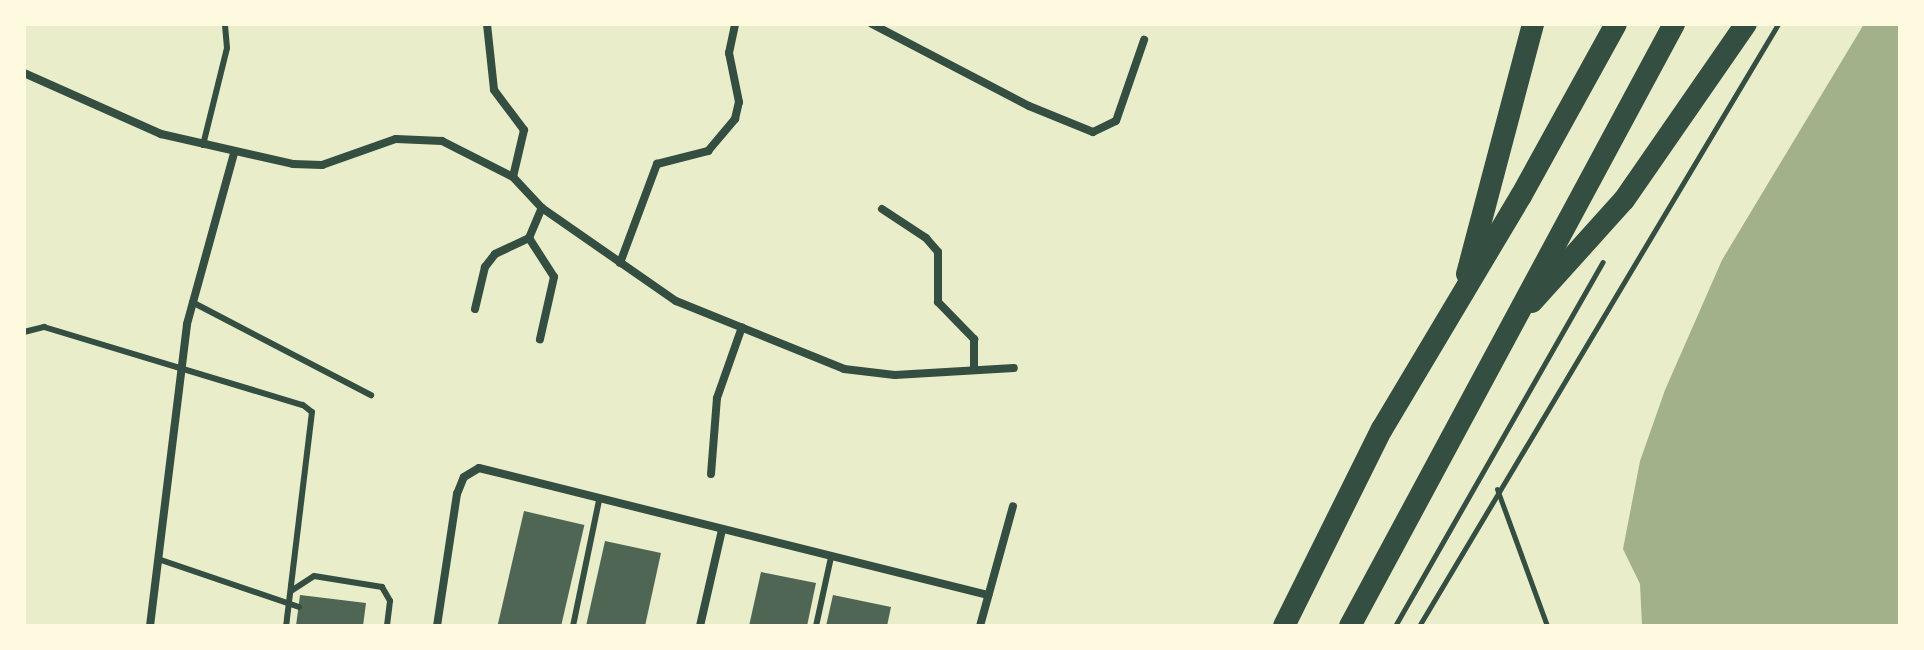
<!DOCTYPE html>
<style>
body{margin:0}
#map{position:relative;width:1924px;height:650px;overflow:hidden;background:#e9edc9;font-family:"Golos Text",sans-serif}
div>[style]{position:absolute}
.water>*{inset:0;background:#a3b18a}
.building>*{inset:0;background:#4f6655;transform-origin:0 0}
.path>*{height:5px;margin:-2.5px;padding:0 2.5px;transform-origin:2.5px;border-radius:2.5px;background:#344e41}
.service>*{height:6px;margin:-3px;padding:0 3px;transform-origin:3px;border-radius:3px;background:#344e41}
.minor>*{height:8px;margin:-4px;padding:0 4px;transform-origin:4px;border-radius:4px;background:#344e41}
.trunk>*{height:22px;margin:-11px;padding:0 11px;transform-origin:11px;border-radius:11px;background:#344e41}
span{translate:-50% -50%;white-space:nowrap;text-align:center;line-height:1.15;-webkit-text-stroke:8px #fefae0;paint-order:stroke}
.frame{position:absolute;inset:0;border:26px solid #fefae0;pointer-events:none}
</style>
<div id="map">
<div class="water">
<i style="clip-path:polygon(1864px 24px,1900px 24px,1900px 626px,1642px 626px,1640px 584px,1623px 549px,1640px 461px,1665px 390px,1722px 260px)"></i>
</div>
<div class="building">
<i style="left:524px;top:511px;width:62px;height:118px;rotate:13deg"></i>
<i style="clip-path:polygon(605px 541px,661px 553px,645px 626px,586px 626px)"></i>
<i style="clip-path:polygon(761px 572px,816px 583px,807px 626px,749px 626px)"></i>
<i style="clip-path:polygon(300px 595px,366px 603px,363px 626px,296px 626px)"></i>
<i style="clip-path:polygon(833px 595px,891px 607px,887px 626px,826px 626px)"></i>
</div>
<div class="path">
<i style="left:1497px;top:489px;width:146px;rotate:69.9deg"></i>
<i style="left:1395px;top:626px;width:419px;rotate:-60.3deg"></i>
<i style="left:1419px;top:626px;width:701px;rotate:-59.19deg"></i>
</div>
<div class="service">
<i style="left:203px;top:145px;width:100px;rotate:-76.1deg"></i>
<i style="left:227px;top:48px;width:24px;rotate:-95deg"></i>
<i style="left:192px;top:302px;width:202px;rotate:27.5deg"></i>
<i style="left:24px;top:332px;width:21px;rotate:-14deg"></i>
<i style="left:44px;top:327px;width:270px;rotate:16.8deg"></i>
<i style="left:303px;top:405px;width:11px;rotate:38deg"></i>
<i style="left:312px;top:412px;width:216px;rotate:96.9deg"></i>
<i style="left:158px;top:559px;width:149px;rotate:18.8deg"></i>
<i style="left:291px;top:591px;width:27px;rotate:-33deg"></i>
<i style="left:314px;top:576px;width:69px;rotate:9.2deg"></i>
<i style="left:382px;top:587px;width:16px;rotate:60deg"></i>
<i style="left:390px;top:601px;width:25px;rotate:97deg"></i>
<i style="left:573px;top:626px;width:128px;rotate:-78.3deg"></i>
<i style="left:816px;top:626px;width:71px;rotate:-77.7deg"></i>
</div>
<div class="minor">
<i style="left:487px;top:24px;width:66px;rotate:83.9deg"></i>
<i style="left:494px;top:90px;width:50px;rotate:53.1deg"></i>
<i style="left:524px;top:130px;width:48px;rotate:103.2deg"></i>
<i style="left:872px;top:24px;width:177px;rotate:27.6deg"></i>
<i style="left:1029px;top:106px;width:69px;rotate:22.1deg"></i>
<i style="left:1093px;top:132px;width:25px;rotate:-26deg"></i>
<i style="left:1116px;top:121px;width:86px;rotate:-70.9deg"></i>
<i style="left:24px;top:73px;width:150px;rotate:24deg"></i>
<i style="left:161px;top:134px;width:135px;rotate:12.8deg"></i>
<i style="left:293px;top:164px;width:29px;rotate:2deg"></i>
<i style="left:322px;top:165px;width:78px;rotate:-19.4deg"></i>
<i style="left:396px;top:139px;width:46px;rotate:2.5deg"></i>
<i style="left:442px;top:141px;width:80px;rotate:26.9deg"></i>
<i style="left:513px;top:177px;width:42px;rotate:46.9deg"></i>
<i style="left:542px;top:208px;width:163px;rotate:34.8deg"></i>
<i style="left:676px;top:301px;width:181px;rotate:22deg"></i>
<i style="left:844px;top:369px;width:51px;rotate:6.7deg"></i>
<i style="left:895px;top:375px;width:119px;rotate:-3.4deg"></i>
<i style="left:882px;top:209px;width:53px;rotate:33.4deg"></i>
<i style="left:926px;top:238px;width:18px;rotate:49deg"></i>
<i style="left:938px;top:252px;width:50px;rotate:90deg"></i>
<i style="left:938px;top:302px;width:52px;rotate:45.8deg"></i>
<i style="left:974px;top:339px;width:30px;rotate:90deg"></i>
<i style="left:529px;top:238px;width:46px;rotate:57.3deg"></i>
<i style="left:554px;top:277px;width:64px;rotate:102.7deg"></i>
<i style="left:620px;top:263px;width:106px;rotate:-69.5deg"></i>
<i style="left:657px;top:164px;width:53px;rotate:-14.3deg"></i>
<i style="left:708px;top:151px;width:42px;rotate:-49.8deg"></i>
<i style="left:735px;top:119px;width:17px;rotate:-77deg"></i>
<i style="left:739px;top:102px;width:50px;rotate:-101.5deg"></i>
<i style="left:729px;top:53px;width:30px;rotate:-78deg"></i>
<i style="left:475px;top:309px;width:43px;rotate:-76.6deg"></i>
<i style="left:485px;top:267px;width:16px;rotate:-52deg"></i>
<i style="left:495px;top:254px;width:38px;rotate:-25deg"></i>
<i style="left:529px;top:238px;width:33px;rotate:-67deg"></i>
<i style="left:711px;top:474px;width:76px;rotate:-85.5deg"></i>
<i style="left:717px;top:398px;width:75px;rotate:-70.6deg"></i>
<i style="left:150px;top:626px;width:304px;rotate:-83deg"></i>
<i style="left:187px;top:324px;width:177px;rotate:-74.6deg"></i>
<i style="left:437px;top:626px;width:134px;rotate:-81.4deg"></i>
<i style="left:457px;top:494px;width:18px;rotate:-68deg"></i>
<i style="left:464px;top:477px;width:17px;rotate:-31deg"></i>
<i style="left:479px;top:468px;width:525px;rotate:14.01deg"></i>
<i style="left:700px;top:626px;width:98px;rotate:-77.1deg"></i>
<i style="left:980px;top:626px;width:124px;rotate:-74.6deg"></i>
</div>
<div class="trunk">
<i style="left:1467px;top:274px;width:259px;rotate:-75.2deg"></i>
<i style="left:1532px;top:302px;width:137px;rotate:-48deg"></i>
<i style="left:1624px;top:200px;width:214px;rotate:-55.3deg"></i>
<i style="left:1284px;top:626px;width:220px;rotate:-63.6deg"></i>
<i style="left:1382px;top:429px;width:271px;rotate:-59.2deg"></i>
<i style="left:1521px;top:196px;width:196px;rotate:-61.1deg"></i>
<i style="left:1350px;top:626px;width:684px;rotate:-61.71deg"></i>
</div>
<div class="frame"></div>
</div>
